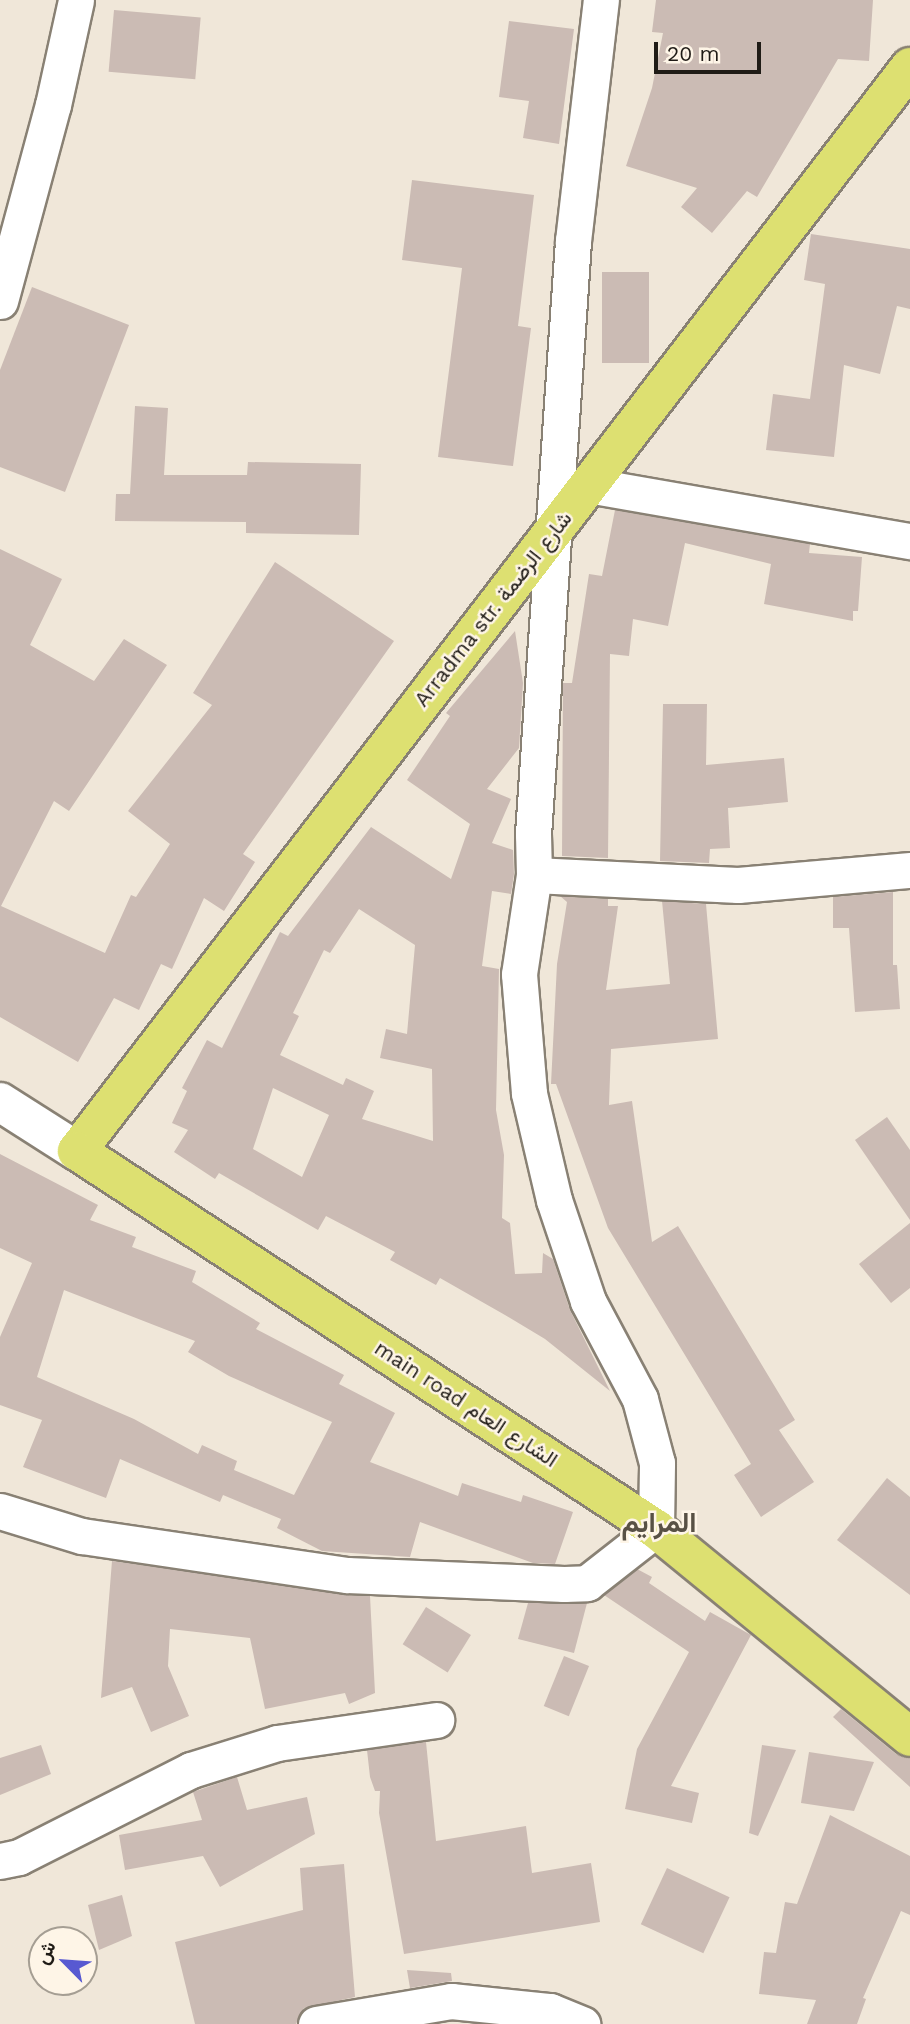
<!DOCTYPE html>
<meta charset="utf-8">
<style>
body{margin:0}
#map{position:relative;width:910px;height:2024px;overflow:hidden;background:#f0e7d9;font-family:"Work Sans",Vazirmatn,sans-serif}
div>[style]{position:absolute}
.building>*{inset:0;background:#cbbbb4;transform-origin:0 0}
.roads{filter:drop-shadow(2px 0 #898174) drop-shadow(-2px 0 #898174) drop-shadow(0 2px #898174) drop-shadow(0 -2px #898174)}
.street>*{height:35px;margin:-17.5px;padding:0 17.5px;transform-origin:17.5px;border-radius:17.5px;background:#fff}
.secondary>*{height:38px;margin:-19px;padding:0 19px;transform-origin:19px;border-radius:19px;background:#fff}
.primary>*{height:38px;margin:-19px;padding:0 19px;transform-origin:19px;border-radius:19px;background:#dde071}
span{translate:-50% -50%;white-space:nowrap;text-align:center;line-height:1.15;-webkit-text-stroke:5px #fef5e7;paint-order:stroke}
.street-label{font-size:21px;color:#1f1b16}
.district-label{font-size:28px;color:#585145;font-weight:700}
.north{position:absolute;left:28px;top:1926px;width:70px;height:70px;box-sizing:border-box;background:#fef5e7;border:2px solid #a59e93;border-radius:50%;rotate:295deg;font-size:19px;font-weight:700;line-height:28px;text-align:center;color:#1f1b16}
.north::after{content:'';display:block;margin:auto;width:24px;height:32px;background:#5859d1;clip-path:polygon(50% 0,100% 100%,50% 72%,0 100%)}
.scale{position:absolute;left:654px;top:42px;width:107px;height:32px;box-sizing:border-box;border:4px solid #1f1b16;border-top:0;padding-left:9px;font-size:21px;line-height:24px;white-space:nowrap;color:#1f1b16;-webkit-text-stroke:5px #fef5e7;paint-order:stroke}
</style>
<div id="map">
<div class="building">
<i style="clip-path:polygon(656px 0,873px 0,869px 61px,838px 59px,757px 197px,747px 191px,712px 233px,681px 207px,697px 188px,626px 166px,652px 88px,663px 33px,652px 32px)"></i>
<i style="left:114px;top:10px;width:87px;height:62px;rotate:5deg"></i>
<i style="clip-path:polygon(509px 21px,574px 29px,559px 144px,523px 138px,529px 101px,499px 97px)"></i>
<i style="clip-path:polygon(412px 180px,534px 195px,518px 326px,531px 328px,513px 466px,438px 457px,462px 268px,402px 260px)"></i>
<i style="clip-path:polygon(811px 234px,910px 249px,910px 309px,897px 306px,880px 374px,844px 365px,834px 457px,766px 450px,773px 394px,810px 399px,825px 284px,804px 280px)"></i>
<i style="left:602px;top:272px;width:47px;height:91px"></i>
<i style="clip-path:polygon(32px 287px,129px 325px,65px 492px,0 467px,0 370px)"></i>
<i style="clip-path:polygon(135px 406px,168px 408px,164px 475px,247px 475px,248px 462px,361px 464px,359px 535px,246px 533px,246px 522px,115px 521px,116px 494px,130px 494px)"></i>
<i style="clip-path:polygon(615px 510px,810px 544px,809px 553px,862px 557px,858px 611px,853px 611px,853px 621px,764px 604px,771px 564px,685px 543px,668px 626px,633px 619px,629px 656px,610px 654px,608px 858px,562px 856px,563px 683px,572px 683px,589px 574px,602px 576px)"></i>
<i style="clip-path:polygon(0 549px,62px 579px,30px 645px,94px 681px,124px 639px,167px 665px,69px 811px,54px 801px,1px 906px,105px 953px,131px 895px,136px 897px,170px 844px,128px 811px,212px 705px,193px 693px,275px 562px,394px 641px,243px 854px,255px 862px,224px 911px,204px 898px,172px 969px,161px 964px,139px 1010px,114px 998px,78px 1062px,0 1017px)"></i>
<i style="clip-path:polygon(evenodd,515px 631px,523px 683px,519px 748px,487px 789px,511px 799px,492px 843px,513px 850px,514px 874px,511px 894px,492px 891px,482px 966px,499px 969px,496px 1110px,504px 1155px,502px 1218px,510px 1223px,515px 1274px,542px 1273px,543px 1253px,553px 1259px,570px 1310px,610px 1391px,545px 1339px,505px 1315px,440px 1278px,436px 1285px,390px 1260px,395px 1252px,326px 1216px,318px 1230px,219px 1173px,215px 1179px,174px 1152px,188px 1130px,172px 1123px,187px 1091px,182px 1088px,207px 1040px,222px 1048px,280px 932px,288px 936px,371px 827px,451px 879px,470px 824px,407px 780px,450px 716px,446px 713px,515px 631px,359px 909px,415px 945px,407px 1034px,386px 1029px,380px 1058px,432px 1069px,433px 1141px,362px 1119px,374px 1091px,346px 1078px,343px 1085px,280px 1055px,299px 1016px,293px 1013px,324px 950px,330px 953px,359px 909px,515px 631px,273px 1088px,329px 1115px,302px 1177px,253px 1149px,273px 1088px)"></i>
<i style="clip-path:polygon(663px 704px,707px 704px,706px 765px,784px 758px,788px 802px,728px 808px,730px 848px,710px 849px,709px 863px,660px 861px)"></i>
<i style="clip-path:polygon(893px 892px,893px 965px,897px 965px,900px 1009px,855px 1012px,849px 928px,833px 928px,833px 897px)"></i>
<i style="clip-path:polygon(560px 896px,608px 899px,608px 906px,618px 906px,606px 990px,670px 984px,662px 901px,706px 904px,718px 1039px,611px 1049px,609px 1105px,632px 1101px,652px 1242px,678px 1226px,795px 1420px,779px 1430px,814px 1482px,761px 1517px,734px 1475px,751px 1464px,608px 1228px,556px 1084px,551px 1084px,557px 964px,567px 902px)"></i>
<i style="clip-path:polygon(887px 1117px,910px 1150px,910px 1220px,855px 1140px)"></i>
<i style="clip-path:polygon(evenodd,0 1154px,98px 1205px,90px 1220px,136px 1237px,132px 1247px,196px 1271px,192px 1282px,260px 1323px,256px 1329px,344px 1375px,339px 1384px,395px 1413px,370px 1462px,458px 1496px,462px 1483px,521px 1502px,523px 1495px,573px 1512px,555px 1564px,533px 1563px,420px 1522px,410px 1557px,322px 1551px,277px 1528px,281px 1519px,223px 1495px,220px 1502px,120px 1459px,106px 1498px,23px 1467px,42px 1420px,0 1405px,0 1337px,32px 1263px,0 1248px,0 1154px,64px 1290px,195px 1341px,188px 1352px,229px 1376px,332px 1422px,294px 1495px,234px 1470px,237px 1461px,202px 1445px,198px 1454px,134px 1419px,37px 1377px,64px 1290px)"></i>
<i style="clip-path:polygon(910px 1223px,910px 1288px,891px 1303px,859px 1264px)"></i>
<i style="clip-path:polygon(887px 1478px,910px 1497px,910px 1595px,837px 1540px)"></i>
<i style="clip-path:polygon(112px 1561px,370px 1596px,375px 1693px,349px 1704px,345px 1693px,265px 1709px,250px 1638px,170px 1629px,168px 1666px,189px 1716px,151px 1732px,132px 1687px,101px 1698px)"></i>
<i style="clip-path:polygon(637px 1569px,652px 1577px,649px 1583px,705px 1621px,710px 1612px,751px 1635px,671px 1786px,699px 1793px,692px 1823px,625px 1809px,637px 1749px,689px 1652px,604px 1595px)"></i>
<i style="clip-path:polygon(528px 1603px,587px 1603px,574px 1653px,518px 1639px)"></i>
<i style="left:426px;top:1607px;width:53px;height:44px;rotate:32deg"></i>
<i style="left:564px;top:1656px;width:27px;height:54px;rotate:22deg"></i>
<i style="clip-path:polygon(841px 1709px,896px 1754px,910px 1758px,910px 1787px,833px 1717px)"></i>
<i style="clip-path:polygon(426px 1742px,436px 1841px,526px 1826px,532px 1873px,591px 1863px,600px 1922px,404px 1954px,379px 1813px,380px 1791px,375px 1791px,370px 1777px,367px 1750px)"></i>
<i style="clip-path:polygon(41px 1745px,51px 1774px,0 1795px,0 1758px)"></i>
<i style="clip-path:polygon(762px 1745px,796px 1750px,758px 1836px,749px 1833px)"></i>
<i style="clip-path:polygon(809px 1752px,874px 1762px,854px 1811px,801px 1803px)"></i>
<i style="clip-path:polygon(237px 1777px,247px 1810px,307px 1797px,315px 1834px,220px 1887px,203px 1856px,125px 1870px,119px 1835px,202px 1820px,193px 1792px)"></i>
<i style="clip-path:polygon(830px 1815px,910px 1856px,910px 1915px,901px 1911px,863px 1998px,866px 1999px,857px 2024px,807px 2024px,816px 2000px,759px 1994px,764px 1952px,776px 1953px,785px 1902px,797px 1904px)"></i>
<i style="clip-path:polygon(344px 1864px,355px 1997px,304px 2008px,296px 2024px,195px 2024px,175px 1942px,303px 1910px,300px 1868px)"></i>
<i style="left:667px;top:1868px;width:69px;height:62px;rotate:25deg"></i>
<i style="clip-path:polygon(122px 1895px,132px 1936px,99px 1950px,88px 1905px)"></i>
<i style="clip-path:polygon(407px 1970px,451px 1973px,452px 1981px,410px 1988px)"></i>
</div>
<div class="roads">
<div class="street">
<i style="left:0;top:301px;width:203px;rotate:-74.9deg"></i>
<i style="left:53px;top:105px;width:107px;rotate:-77.6deg"></i>
<i style="left:588px;top:485px;width:327px;rotate:9.9deg"></i>
<i style="left:534px;top:875px;width:204px;rotate:2.8deg"></i>
<i style="left:738px;top:885px;width:173px;rotate:-5deg"></i>
<i style="left:0;top:1511px;width:86px;rotate:17deg"></i>
<i style="left:82px;top:1536px;width:268px;rotate:8.4deg"></i>
<i style="left:347px;top:1575px;width:217px;rotate:2.4deg"></i>
<i style="left:564px;top:1584px;width:23px;rotate:-2deg"></i>
<i style="left:587px;top:1583px;width:88px;rotate:-38deg"></i>
<i style="left:656px;top:1529px;width:66px;rotate:-89.1deg"></i>
<i style="left:657px;top:1463px;width:66px;rotate:-104.9deg"></i>
<i style="left:640px;top:1399px;width:111px;rotate:-118deg"></i>
<i style="left:588px;top:1301px;width:107px;rotate:-108.6deg"></i>
<i style="left:554px;top:1200px;width:110px;rotate:-103.2deg"></i>
<i style="left:529px;top:1093px;width:119px;rotate:-94.8deg"></i>
<i style="left:519px;top:974px;width:100px;rotate:-81.4deg"></i>
<i style="left:534px;top:875px;width:41px;rotate:-91.4deg"></i>
<i style="left:533px;top:834px;width:594px;rotate:-86.14deg"></i>
<i style="left:573px;top:241px;width:243px;rotate:-83.4deg"></i>
<i style="left:0;top:1861px;width:19px;rotate:-12deg"></i>
<i style="left:19px;top:1857px;width:193px;rotate:-26.8deg"></i>
<i style="left:191px;top:1770px;width:90px;rotate:-17.4deg"></i>
<i style="left:277px;top:1743px;width:161px;rotate:-8.2deg"></i>
<i style="left:316px;top:2024px;width:137px;rotate:-9.7deg"></i>
<i style="left:451px;top:2001px;width:100px;rotate:5.8deg"></i>
<i style="left:550px;top:2011px;width:35px;rotate:22deg"></i>
</div>
<div class="secondary">
<i style="left:0;top:1102px;width:91px;rotate:32.5deg"></i>
</div>
<div class="primary">
<i style="left:910px;top:67px;width:1367px;rotate:127.54deg"></i>
<i style="left:77px;top:1151px;width:691px;rotate:33.14deg"></i>
<i style="left:656px;top:1529px;width:328px;rotate:39.3deg"></i>
</div>
</div>
<div class="street-label">
<span style="left:493px;top:609px;rotate:-52deg">Arradma str. شارع الرضمة</span>
<span style="left:466px;top:1404px;rotate:33deg">main road الشارع العام</span>
</div>
<div class="district-label">
<span style="left:659px;top:1523px">المرايم</span>
</div>
<div class="north">ش</div>
<div class="scale">20 m</div>
</div>
